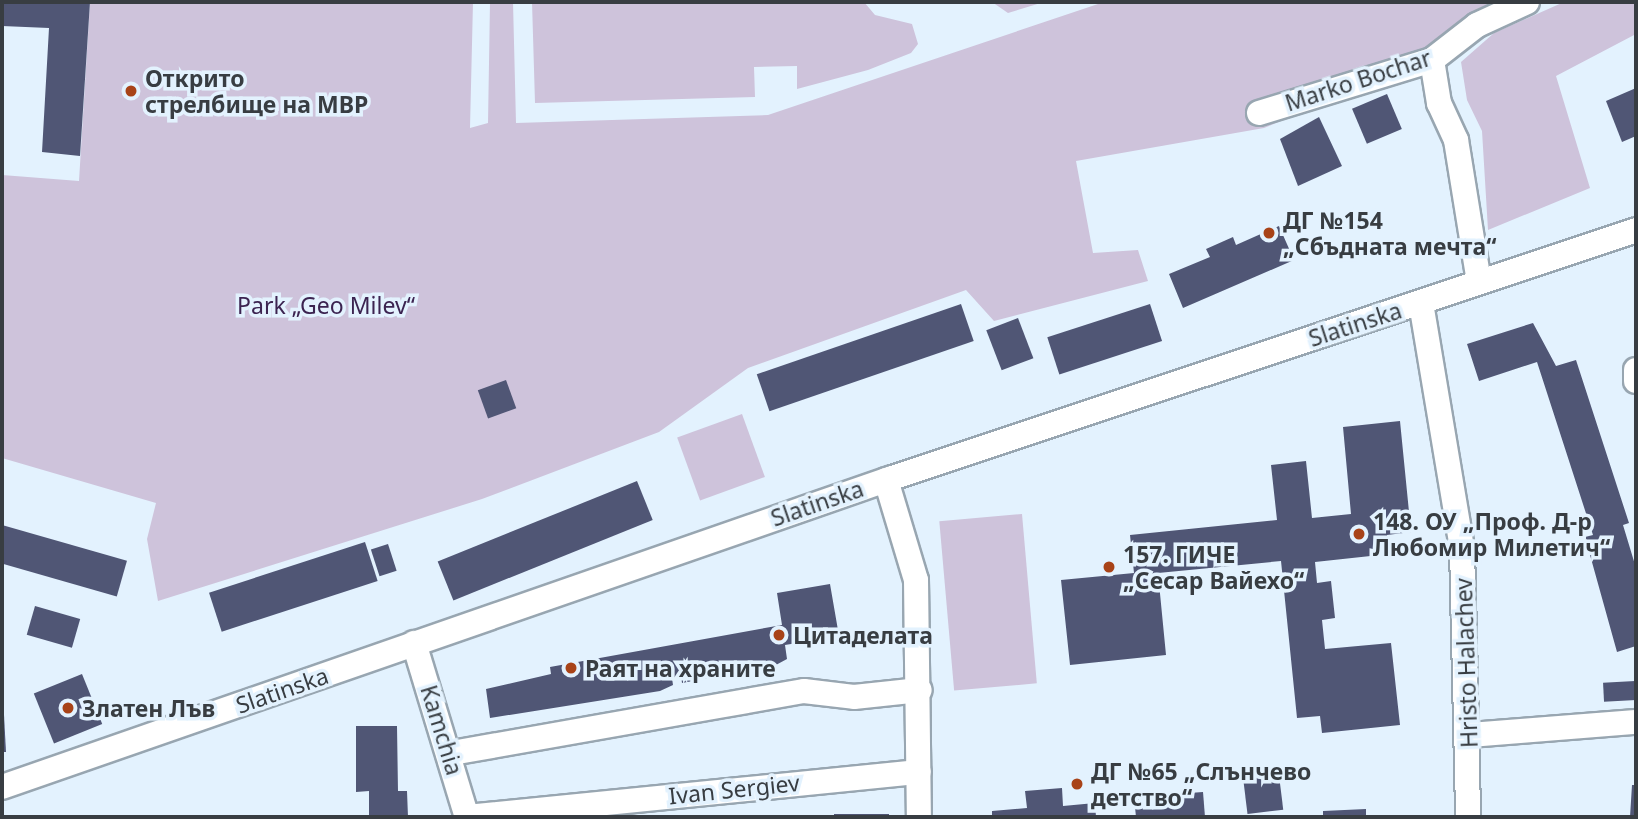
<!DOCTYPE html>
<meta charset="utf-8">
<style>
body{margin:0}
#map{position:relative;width:1638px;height:819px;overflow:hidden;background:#e3f2fe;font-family:"Noto Sans",sans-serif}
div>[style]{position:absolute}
.green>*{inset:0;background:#cec3db;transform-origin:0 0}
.building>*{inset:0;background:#505675;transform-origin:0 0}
.roads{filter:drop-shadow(2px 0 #98a6b1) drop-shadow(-2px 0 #98a6b1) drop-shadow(0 2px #98a6b1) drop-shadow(0 -2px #98a6b1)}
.minor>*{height:24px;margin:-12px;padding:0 12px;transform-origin:12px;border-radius:12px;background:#fff}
.dots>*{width:19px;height:19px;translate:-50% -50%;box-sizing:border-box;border:4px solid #e3f2fe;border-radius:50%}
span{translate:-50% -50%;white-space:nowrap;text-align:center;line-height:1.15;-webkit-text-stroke:7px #e3f2fe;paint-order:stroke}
.poi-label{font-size:23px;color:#383d42;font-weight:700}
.left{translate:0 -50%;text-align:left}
.street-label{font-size:23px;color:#383d42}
.park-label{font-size:23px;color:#3c2451}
.frame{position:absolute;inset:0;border:4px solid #383d42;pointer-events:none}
</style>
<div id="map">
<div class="green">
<i style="clip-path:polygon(90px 2px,473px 2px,470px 128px,488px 123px,490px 2px,513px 2px,516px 123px,768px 115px,1104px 2px,1509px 2px,1432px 60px,1264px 128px,1076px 161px,1093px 253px,1138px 250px,1148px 281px,994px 321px,966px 290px,748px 368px,659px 432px,482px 499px,158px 601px,147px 539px,156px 503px,2px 458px,2px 175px,79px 181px)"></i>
<i style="clip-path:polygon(532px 2px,864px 2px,875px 15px,912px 24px,918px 44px,911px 53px,868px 70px,797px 89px,797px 66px,754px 67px,755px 97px,535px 103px)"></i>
<i style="clip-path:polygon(992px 2px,1005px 3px,1044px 2px,1008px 13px)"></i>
<i style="clip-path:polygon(1564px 2px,1636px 2px,1636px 34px,1556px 76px,1590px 188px,1488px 230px,1482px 131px,1467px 100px,1461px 62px,1494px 33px)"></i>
<i style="left:742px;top:414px;width:67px;height:69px;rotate:70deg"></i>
<i style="left:1022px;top:514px;width:170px;height:83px;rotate:85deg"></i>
</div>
<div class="building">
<i style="clip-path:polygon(2px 2px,90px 2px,80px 156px,42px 152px,49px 28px,2px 26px)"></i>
<i style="clip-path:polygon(1636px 88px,1636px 136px,1622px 142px,1606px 101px)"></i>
<i style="left:1387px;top:94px;width:38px;height:38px;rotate:67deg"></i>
<i style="clip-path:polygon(1319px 117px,1342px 166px,1298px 186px,1280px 139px)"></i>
<i style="clip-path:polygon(1279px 226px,1294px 260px,1183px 308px,1169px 274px,1210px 257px,1206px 249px,1233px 237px,1236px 245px)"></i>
<i style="left:961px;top:304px;width:39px;height:216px;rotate:71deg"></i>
<i style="left:1150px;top:304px;width:39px;height:108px;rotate:72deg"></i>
<i style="left:1018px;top:318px;width:43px;height:34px;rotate:69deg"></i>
<i style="clip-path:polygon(1533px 323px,1556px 366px,1576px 360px,1629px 523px,1623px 525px,1636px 568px,1636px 646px,1617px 652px,1585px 537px,1593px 535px,1537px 362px,1479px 381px,1467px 344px)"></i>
<i style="left:506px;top:380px;width:30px;height:30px;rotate:70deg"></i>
<i style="clip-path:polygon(1400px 421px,1411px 532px,1387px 535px,1389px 554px,1315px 562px,1317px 583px,1331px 581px,1335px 618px,1322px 620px,1325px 649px,1391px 643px,1400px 725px,1322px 733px,1320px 716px,1297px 718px,1281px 561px,1158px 573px,1166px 655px,1070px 665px,1061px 580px,1134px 573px,1130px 535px,1277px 520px,1271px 465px,1306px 461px,1312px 518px,1351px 514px,1343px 427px)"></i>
<i style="left:637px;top:481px;width:42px;height:215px;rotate:68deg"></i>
<i style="left:2px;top:525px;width:130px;height:37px;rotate:16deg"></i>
<i style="left:365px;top:542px;width:41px;height:164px;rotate:72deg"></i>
<i style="left:388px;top:544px;width:28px;height:18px;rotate:72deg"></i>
<i style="clip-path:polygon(830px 584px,839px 636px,785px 645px,787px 659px,774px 666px,708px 672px,709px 678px,682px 683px,681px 676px,672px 678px,673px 685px,660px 691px,490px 718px,486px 689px,551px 674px,550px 667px,782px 625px,777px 593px)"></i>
<i style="left:35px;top:606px;width:47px;height:30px;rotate:16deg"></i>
<i style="left:82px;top:674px;width:54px;height:52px;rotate:68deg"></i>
<i style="left:1635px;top:681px;width:19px;height:32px;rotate:87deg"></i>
<i style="clip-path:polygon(2px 715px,4px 715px,6px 752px,2px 752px)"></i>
<i style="clip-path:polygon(356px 726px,397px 726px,398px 791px,407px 791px,408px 817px,369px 817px,369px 791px,356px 792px)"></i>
<i style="left:1278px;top:767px;width:43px;height:36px;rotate:83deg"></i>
<i style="clip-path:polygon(1632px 785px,1636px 785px,1636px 817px,1630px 817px)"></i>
<i style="clip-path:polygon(1062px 788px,1063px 806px,1095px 803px,1096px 817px,992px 817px,992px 811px,1027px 808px,1025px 791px)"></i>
<i style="clip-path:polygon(1203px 792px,1205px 817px,1136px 817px,1134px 797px)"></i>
<i style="clip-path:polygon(1366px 809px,1366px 817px,1323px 817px,1323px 811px)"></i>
<i style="left:834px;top:814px;width:55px;height:3px"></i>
</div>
<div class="roads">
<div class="minor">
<i style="left:1432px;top:60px;width:44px;rotate:80.8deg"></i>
<i style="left:1439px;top:103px;width:41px;rotate:65.3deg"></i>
<i style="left:1456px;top:140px;width:144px;rotate:80.8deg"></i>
<i style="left:1259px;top:113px;width:181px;rotate:-17deg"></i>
<i style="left:1432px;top:60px;width:57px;rotate:-37.9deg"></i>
<i style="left:1477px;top:25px;width:55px;rotate:-24.7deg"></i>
<i style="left:1421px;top:303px;width:247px;rotate:80.5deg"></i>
<i style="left:1462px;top:547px;width:270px;rotate:88.7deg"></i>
<i style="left:1636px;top:370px;width:11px;rotate:90deg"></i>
<i style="left:886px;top:480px;width:104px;rotate:73.3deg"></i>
<i style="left:916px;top:580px;width:237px;rotate:89.3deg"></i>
<i style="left:414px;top:643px;width:182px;rotate:73.1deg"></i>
<i style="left:1469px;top:735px;width:168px;rotate:-4.5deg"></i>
<i style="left:452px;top:753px;width:357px;rotate:-10deg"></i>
<i style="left:804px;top:691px;width:50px;rotate:6.8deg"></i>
<i style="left:854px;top:697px;width:66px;rotate:-6.1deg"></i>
<i style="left:2px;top:787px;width:942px;rotate:-19.15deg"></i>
<i style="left:892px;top:478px;width:784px;rotate:-18.43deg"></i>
<i style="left:467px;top:817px;width:454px;rotate:-5.7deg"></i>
</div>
</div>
<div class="dots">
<i style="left:131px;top:91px;background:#a84318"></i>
<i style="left:1269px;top:233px;background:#a84318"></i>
<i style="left:1359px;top:534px;background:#a84318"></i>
<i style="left:1109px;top:567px;background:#a84318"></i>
<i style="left:779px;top:635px;background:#a84318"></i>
<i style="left:571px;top:668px;background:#a84318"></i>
<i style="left:68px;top:708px;background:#a84318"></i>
<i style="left:1077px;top:784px;background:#a84318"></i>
</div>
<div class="poi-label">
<span class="left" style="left:145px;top:91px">Открито<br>стрелбище на МВР</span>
<span class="left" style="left:1283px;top:233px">ДГ №154<br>„Сбъдната мечта“</span>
<span class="left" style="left:1373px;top:534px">148. ОУ „Проф. Д-р<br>Любомир Милетич“</span>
<span class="left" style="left:1123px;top:567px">157. ГИЧЕ<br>„Сесар Вайехо“</span>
<span class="left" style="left:793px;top:635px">Цитаделата</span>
<span class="left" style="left:585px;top:668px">Раят на храните</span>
<span class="left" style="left:82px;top:708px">Златен Лъв</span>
<span class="left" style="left:1091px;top:784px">ДГ №65 „Слънчево<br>детство“</span>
</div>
<div class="street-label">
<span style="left:1358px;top:80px;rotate:-18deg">Marko Bochar</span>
<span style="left:1355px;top:324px;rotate:-18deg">Slatinska</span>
<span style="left:817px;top:503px;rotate:-19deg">Slatinska</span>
<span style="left:1466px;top:663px;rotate:-92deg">Hristo Halachev</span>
<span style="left:282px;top:690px;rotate:-19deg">Slatinska</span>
<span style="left:442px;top:730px;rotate:73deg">Kamchia</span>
<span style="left:734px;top:789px;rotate:-6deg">Ivan Sergiev</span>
</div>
<div class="park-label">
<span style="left:326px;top:305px">Park „Geo Milev“</span>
</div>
<div class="frame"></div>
</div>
